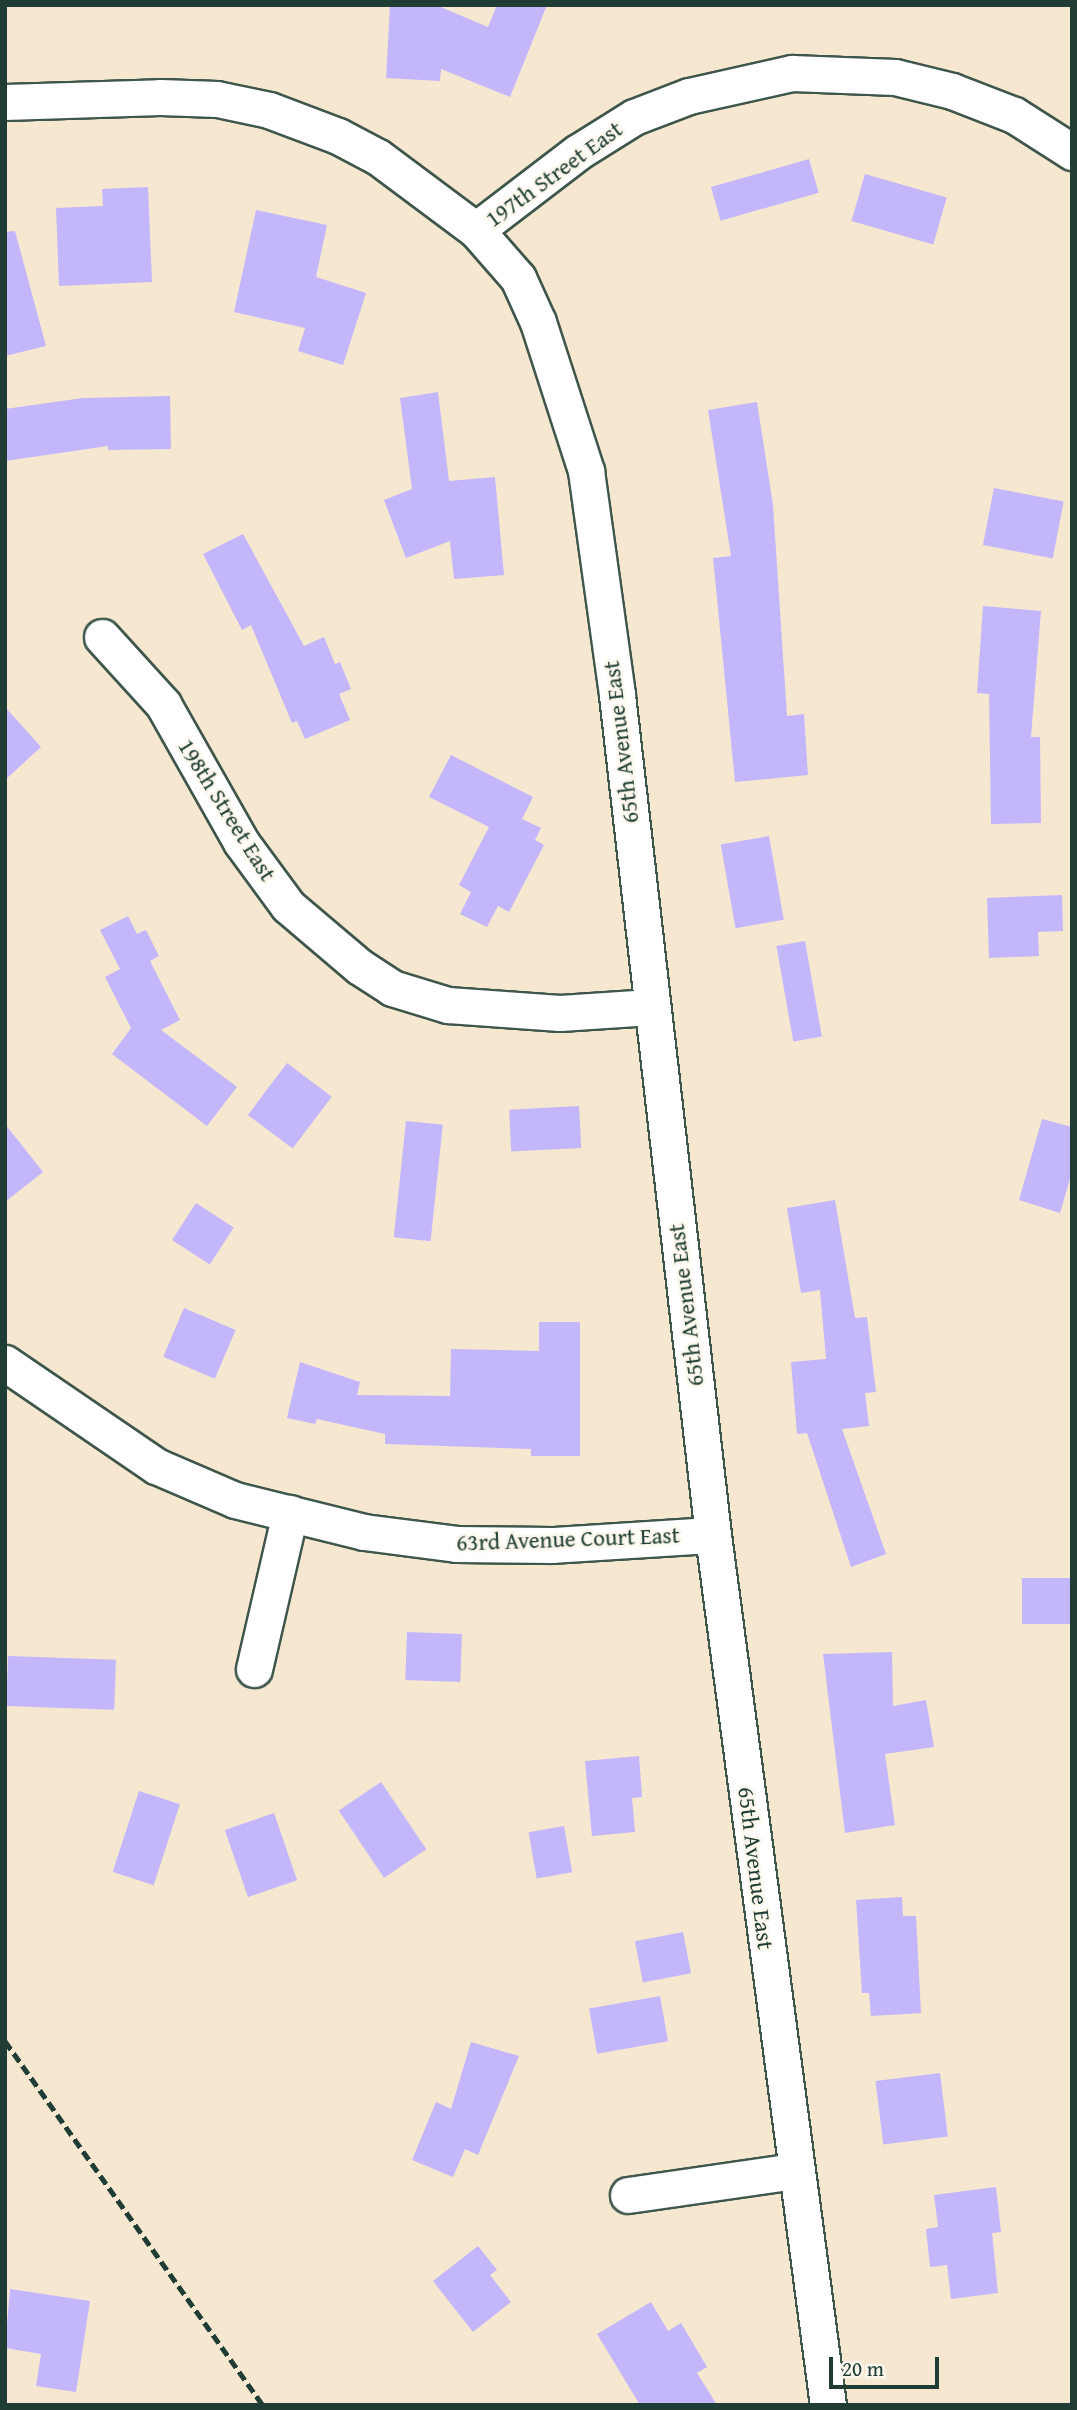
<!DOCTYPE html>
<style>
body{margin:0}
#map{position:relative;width:1077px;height:2410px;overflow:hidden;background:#f5e7d0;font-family:"Gentium Book Plus",serif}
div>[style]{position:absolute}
.building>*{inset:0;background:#c4b6fb;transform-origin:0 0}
.roads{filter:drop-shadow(2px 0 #3f564b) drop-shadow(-2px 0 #3f564b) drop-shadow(0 2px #3f564b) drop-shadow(0 -2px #3f564b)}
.minor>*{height:35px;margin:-17.5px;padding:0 17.5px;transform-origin:17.5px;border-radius:17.5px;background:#fff}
.rail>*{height:5px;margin-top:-2.5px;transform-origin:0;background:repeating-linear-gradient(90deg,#1f3d34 0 10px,transparent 0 15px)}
span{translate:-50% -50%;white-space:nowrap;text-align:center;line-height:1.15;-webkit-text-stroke:5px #fbf7ec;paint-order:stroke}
.street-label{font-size:23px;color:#1f3d34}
.frame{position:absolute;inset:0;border:7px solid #1f3d34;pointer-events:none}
.scale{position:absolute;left:829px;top:2357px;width:110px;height:32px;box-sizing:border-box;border:4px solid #1f3d34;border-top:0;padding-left:9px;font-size:21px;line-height:24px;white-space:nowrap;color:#1f3d34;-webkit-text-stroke:5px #fbf7ec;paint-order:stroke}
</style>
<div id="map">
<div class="building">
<i style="clip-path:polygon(390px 5px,436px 5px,488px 27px,497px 5px,547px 5px,510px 97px,441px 69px,440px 81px,386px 78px)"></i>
<i style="left:809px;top:159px;width:35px;height:102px;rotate:74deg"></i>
<i style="left:865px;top:174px;width:85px;height:49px;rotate:16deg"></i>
<i style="clip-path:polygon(148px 187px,152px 282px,59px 286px,56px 208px,103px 206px,102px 189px)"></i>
<i style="clip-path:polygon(256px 210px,327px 225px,316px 277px,366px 293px,343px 365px,298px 351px,305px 328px,234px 312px)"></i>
<i style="clip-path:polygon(15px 231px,46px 346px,5px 356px,5px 232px)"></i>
<i style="clip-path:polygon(438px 392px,449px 481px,495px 477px,504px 575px,454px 579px,450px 541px,406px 558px,384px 500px,412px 489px,400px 398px)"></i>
<i style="clip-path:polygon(170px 396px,171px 449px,108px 450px,108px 446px,5px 461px,5px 409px,83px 398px)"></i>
<i style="clip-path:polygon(757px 402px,773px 505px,787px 716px,804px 714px,808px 775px,735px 782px,713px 558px,731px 556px,708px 410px)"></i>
<i style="left:994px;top:488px;width:71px;height:58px;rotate:11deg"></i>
<i style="clip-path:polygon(243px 534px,304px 646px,324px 637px,335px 664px,340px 662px,351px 689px,339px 694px,350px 720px,305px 739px,297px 721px,292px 723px,251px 625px,242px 630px,203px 554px)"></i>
<i style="clip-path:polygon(983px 606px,1041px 611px,1031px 737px,1040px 737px,1041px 823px,991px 824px,989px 694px,977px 693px)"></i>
<i style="clip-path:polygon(5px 707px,41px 747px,5px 780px)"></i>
<i style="clip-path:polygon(451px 755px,533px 797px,522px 819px,541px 828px,535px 840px,544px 845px,509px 912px,498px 906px,487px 927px,460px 914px,471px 892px,459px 885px,489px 827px,429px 797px)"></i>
<i style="left:769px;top:836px;width:85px;height:49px;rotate:80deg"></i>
<i style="clip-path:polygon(1062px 895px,1063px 931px,1038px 932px,1039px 956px,989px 958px,987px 898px)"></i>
<i style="clip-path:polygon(128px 916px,137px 934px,146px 930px,159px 956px,150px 961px,180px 1020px,161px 1030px,237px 1087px,207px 1126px,112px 1054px,131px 1028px,105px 977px,120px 969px,100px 930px)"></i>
<i style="left:805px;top:941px;width:97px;height:29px;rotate:80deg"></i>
<i style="left:287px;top:1063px;width:56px;height:65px;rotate:37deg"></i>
<i style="left:579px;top:1106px;width:42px;height:70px;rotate:87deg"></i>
<i style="clip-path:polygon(1042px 1119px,1072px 1127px,1072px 1172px,1060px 1213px,1019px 1200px)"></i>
<i style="left:406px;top:1121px;width:37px;height:117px;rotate:6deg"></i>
<i style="clip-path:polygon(5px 1124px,43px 1172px,5px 1202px)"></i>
<i style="clip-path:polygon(835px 1200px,855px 1318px,867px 1317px,876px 1392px,865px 1393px,869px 1426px,842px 1429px,886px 1554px,851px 1567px,807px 1433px,797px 1434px,791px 1362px,826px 1359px,820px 1290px,801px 1293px,787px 1208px)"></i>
<i style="left:196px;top:1203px;width:45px;height:44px;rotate:33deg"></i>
<i style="left:184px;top:1308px;width:56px;height:53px;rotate:23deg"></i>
<i style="clip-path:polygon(539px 1322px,580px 1322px,580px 1456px,531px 1456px,531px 1449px,385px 1444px,385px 1434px,317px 1419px,315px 1424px,287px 1418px,300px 1362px,360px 1382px,357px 1395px,450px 1396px,451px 1349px,539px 1351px)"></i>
<i style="left:1072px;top:1578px;width:46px;height:50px;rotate:90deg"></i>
<i style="left:407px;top:1632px;width:55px;height:48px;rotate:2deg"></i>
<i style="clip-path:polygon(892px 1652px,893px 1706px,926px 1700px,934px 1747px,885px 1754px,895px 1825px,845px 1833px,823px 1654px)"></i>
<i style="left:8px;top:1656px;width:108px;height:50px;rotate:2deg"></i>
<i style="clip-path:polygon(639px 1756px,642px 1797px,632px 1798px,635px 1832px,592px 1836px,585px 1761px)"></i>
<i style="left:381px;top:1782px;width:81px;height:51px;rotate:56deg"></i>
<i style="left:139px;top:1791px;width:43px;height:85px;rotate:18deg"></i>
<i style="left:274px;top:1813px;width:71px;height:52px;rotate:71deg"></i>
<i style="left:564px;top:1826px;width:47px;height:36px;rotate:80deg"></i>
<i style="clip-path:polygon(902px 1897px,903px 1916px,916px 1916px,921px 2013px,871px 2016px,869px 1993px,862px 1993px,856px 1900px)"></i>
<i style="left:683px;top:1932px;width:42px;height:49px;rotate:79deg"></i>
<i style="left:660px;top:1996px;width:46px;height:72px;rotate:80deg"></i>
<i style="clip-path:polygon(471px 2042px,519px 2056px,478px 2155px,465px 2149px,453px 2177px,412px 2160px,436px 2102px,451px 2109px)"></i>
<i style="left:940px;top:2073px;width:64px;height:65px;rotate:83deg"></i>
<i style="clip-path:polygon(996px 2187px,1001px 2232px,992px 2233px,998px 2293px,951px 2299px,947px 2265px,930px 2267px,926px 2229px,938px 2227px,934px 2195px)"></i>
<i style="clip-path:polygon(478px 2246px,497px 2270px,490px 2275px,511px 2302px,473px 2332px,433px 2281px)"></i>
<i style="clip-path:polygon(10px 2289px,90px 2301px,76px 2392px,36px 2386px,41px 2354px,5px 2348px)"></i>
<i style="clip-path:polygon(651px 2302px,668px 2331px,681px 2323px,707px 2367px,697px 2373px,717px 2405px,640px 2405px,597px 2334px)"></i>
</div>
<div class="roads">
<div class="minor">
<i style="left:5px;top:102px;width:155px;rotate:-1.8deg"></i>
<i style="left:160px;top:97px;width:57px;rotate:2deg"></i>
<i style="left:217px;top:99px;width:53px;rotate:11.9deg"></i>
<i style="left:269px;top:110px;width:74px;rotate:20.6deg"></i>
<i style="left:338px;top:136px;width:45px;rotate:27.7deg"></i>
<i style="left:378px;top:157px;width:122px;rotate:36.7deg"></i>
<i style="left:476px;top:230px;width:128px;rotate:-37.4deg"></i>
<i style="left:578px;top:152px;width:66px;rotate:-32deg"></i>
<i style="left:634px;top:117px;width:59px;rotate:-20.9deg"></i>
<i style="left:689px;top:96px;width:106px;rotate:-12.6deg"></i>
<i style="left:792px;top:73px;width:103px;rotate:2.2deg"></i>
<i style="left:895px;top:77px;width:59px;rotate:13.8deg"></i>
<i style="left:952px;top:91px;width:66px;rotate:21.2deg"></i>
<i style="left:1014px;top:115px;width:69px;rotate:32.5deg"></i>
<i style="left:476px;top:230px;width:64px;rotate:48.8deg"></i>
<i style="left:518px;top:278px;width:48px;rotate:65.6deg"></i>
<i style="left:538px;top:322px;width:157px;rotate:72.1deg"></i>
<i style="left:586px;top:471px;width:226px;rotate:82.1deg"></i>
<i style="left:617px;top:695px;width:845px;rotate:83.48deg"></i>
<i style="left:713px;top:1535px;width:878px;rotate:82.47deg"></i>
<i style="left:102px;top:637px;width:91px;rotate:47.7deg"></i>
<i style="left:163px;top:704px;width:159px;rotate:60.5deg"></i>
<i style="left:241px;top:842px;width:79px;rotate:53.7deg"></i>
<i style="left:288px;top:906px;width:94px;rotate:40.3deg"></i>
<i style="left:360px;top:967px;width:38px;rotate:33deg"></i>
<i style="left:392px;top:988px;width:59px;rotate:16.9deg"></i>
<i style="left:448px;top:1005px;width:112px;rotate:4.1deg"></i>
<i style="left:560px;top:1013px;width:91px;rotate:-3.8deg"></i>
<i style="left:5px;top:1363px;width:183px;rotate:34.3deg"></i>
<i style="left:156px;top:1466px;width:86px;rotate:23.3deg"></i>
<i style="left:235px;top:1500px;width:133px;rotate:13.9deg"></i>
<i style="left:364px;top:1532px;width:93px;rotate:7.4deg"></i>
<i style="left:456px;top:1544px;width:96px;rotate:0.6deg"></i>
<i style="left:552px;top:1545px;width:161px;rotate:-3.6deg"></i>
<i style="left:254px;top:1669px;width:160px;rotate:-77deg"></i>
<i style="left:628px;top:2195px;width:169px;rotate:-8.2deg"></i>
</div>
</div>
<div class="rail">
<i style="left:5px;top:2041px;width:446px;rotate:54.7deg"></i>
</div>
<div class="street-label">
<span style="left:554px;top:174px;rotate:-36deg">197th Street East</span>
<span style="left:621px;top:742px;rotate:-97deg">65th Avenue East</span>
<span style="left:227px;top:810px;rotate:58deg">198th Street East</span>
<span style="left:686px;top:1305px;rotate:-97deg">65th Avenue East</span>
<span style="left:568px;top:1539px;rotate:-2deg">63rd Avenue Court East</span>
<span style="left:756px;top:1868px;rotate:83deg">65th Avenue East</span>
</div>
<div class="frame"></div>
<div class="scale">20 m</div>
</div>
